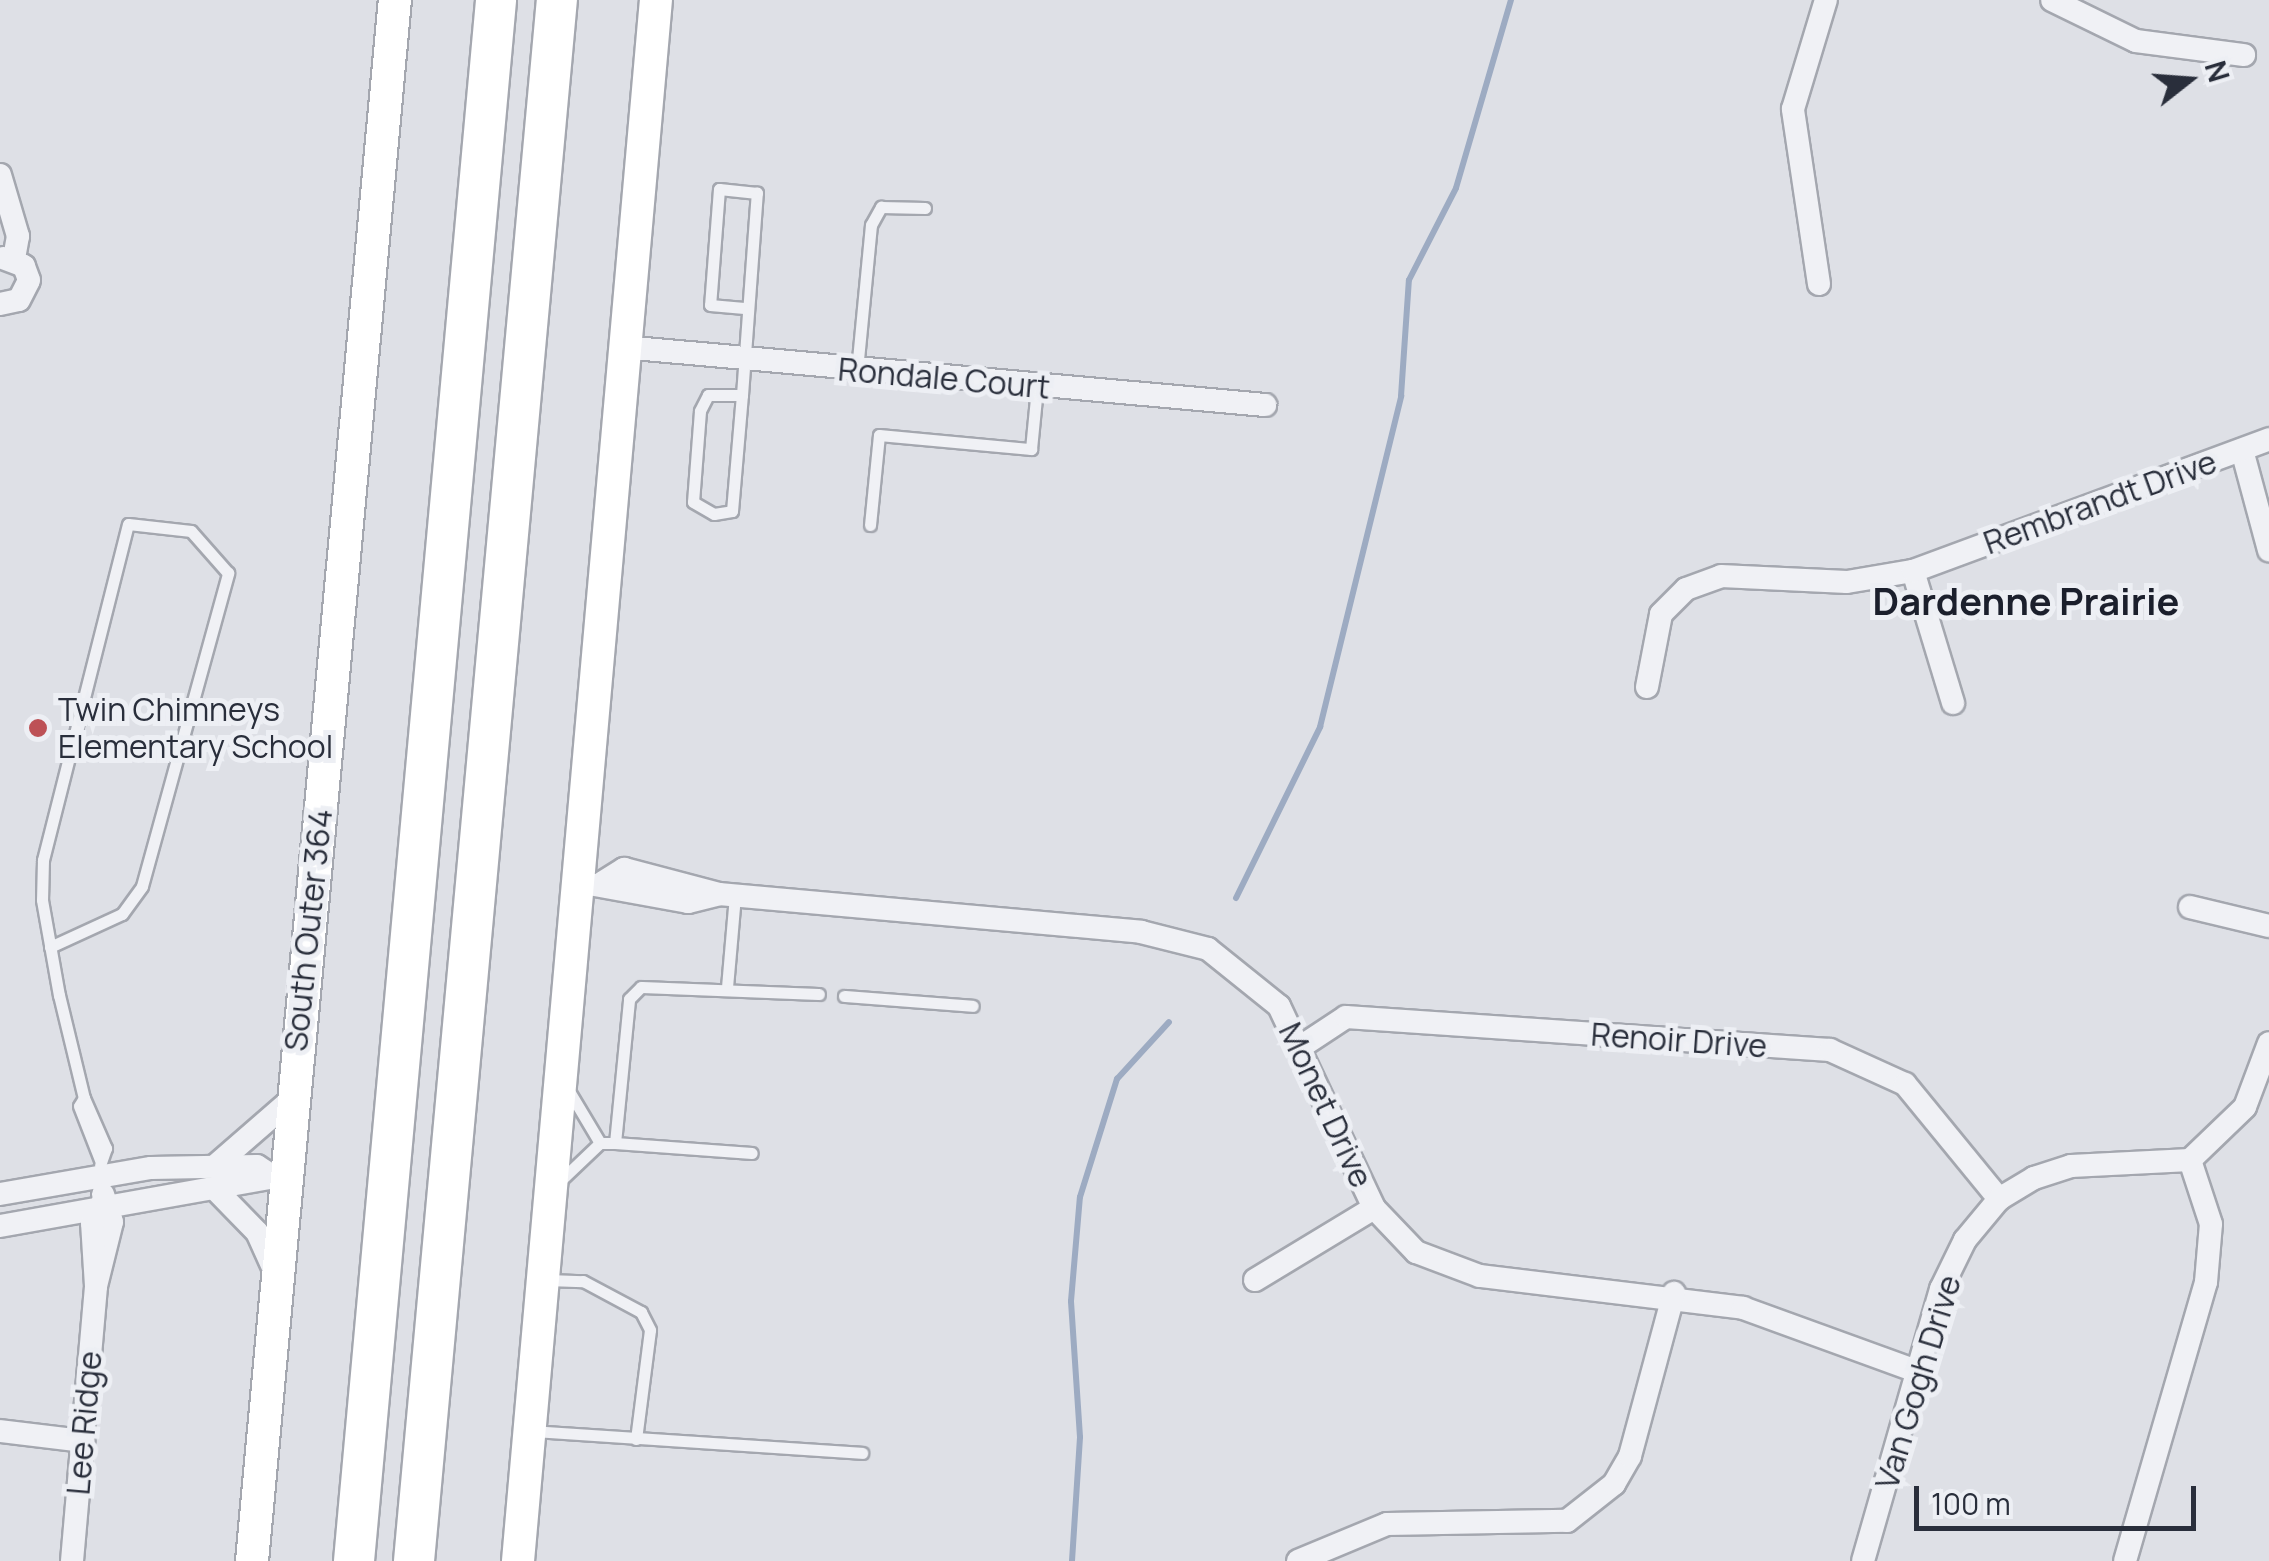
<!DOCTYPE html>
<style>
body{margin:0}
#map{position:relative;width:2269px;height:1561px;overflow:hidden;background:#dee0e6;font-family:Manrope,sans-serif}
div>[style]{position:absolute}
.stream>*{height:6px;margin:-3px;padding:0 3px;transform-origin:3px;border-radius:3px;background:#9dabc2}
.roads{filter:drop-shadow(2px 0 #a4a7af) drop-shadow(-2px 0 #a4a7af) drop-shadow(0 2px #a4a7af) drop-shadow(0 -2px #a4a7af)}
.lane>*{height:11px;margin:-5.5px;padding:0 5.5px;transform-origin:5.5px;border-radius:5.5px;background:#f0f1f5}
.street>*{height:22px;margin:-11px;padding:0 11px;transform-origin:11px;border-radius:11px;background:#f0f1f5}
.secondary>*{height:32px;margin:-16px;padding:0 16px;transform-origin:16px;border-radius:16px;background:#fff}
.highway>*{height:40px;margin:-20px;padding:0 20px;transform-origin:20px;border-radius:20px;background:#fff}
.dots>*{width:28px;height:28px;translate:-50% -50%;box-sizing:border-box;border:5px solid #edeff4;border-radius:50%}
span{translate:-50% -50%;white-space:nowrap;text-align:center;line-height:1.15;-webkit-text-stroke:10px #edeff4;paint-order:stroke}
.street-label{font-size:32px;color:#292e3b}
.poi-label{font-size:32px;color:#292e3b}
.left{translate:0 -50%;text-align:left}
.quarter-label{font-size:38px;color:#1b1f2c;font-weight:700}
.north{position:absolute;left:2139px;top:30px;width:100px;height:100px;-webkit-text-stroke:8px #edeff4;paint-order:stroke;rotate:73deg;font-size:28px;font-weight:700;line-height:40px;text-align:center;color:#292e3b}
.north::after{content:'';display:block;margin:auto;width:35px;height:45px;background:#292e3b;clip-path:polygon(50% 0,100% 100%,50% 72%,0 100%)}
.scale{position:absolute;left:1914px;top:1486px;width:282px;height:45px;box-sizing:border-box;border:5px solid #292e3b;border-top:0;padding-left:12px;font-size:30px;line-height:35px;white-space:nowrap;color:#292e3b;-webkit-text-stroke:8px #edeff4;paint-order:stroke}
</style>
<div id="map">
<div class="stream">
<i style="left:1236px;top:898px;width:191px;rotate:-63.8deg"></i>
<i style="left:1320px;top:727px;width:341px;rotate:-76.2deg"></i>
<i style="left:1401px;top:396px;width:116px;rotate:-86.1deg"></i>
<i style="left:1409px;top:280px;width:103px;rotate:-62.9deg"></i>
<i style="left:1456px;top:188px;width:196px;rotate:-73.7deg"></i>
<i style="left:1072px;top:1561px;width:124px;rotate:-86.3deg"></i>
<i style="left:1080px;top:1437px;width:136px;rotate:-93.8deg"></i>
<i style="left:1071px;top:1301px;width:104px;rotate:-85.1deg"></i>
<i style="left:1080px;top:1197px;width:124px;rotate:-72.6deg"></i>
<i style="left:1117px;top:1079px;width:77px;rotate:-47.6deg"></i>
</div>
<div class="roads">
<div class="lane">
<i style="left:857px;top:370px;width:146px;rotate:-84.5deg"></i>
<i style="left:871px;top:225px;width:21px;rotate:-61deg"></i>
<i style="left:881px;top:207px;width:44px;rotate:1.3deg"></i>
<i style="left:742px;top:395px;width:34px;rotate:180deg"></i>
<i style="left:708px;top:395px;width:18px;rotate:117deg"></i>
<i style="left:700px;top:411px;width:91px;rotate:94.4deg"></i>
<i style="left:693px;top:502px;width:24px;rotate:30deg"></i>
<i style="left:714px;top:514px;width:18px;rotate:-9deg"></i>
<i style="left:732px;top:511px;width:116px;rotate:-85.1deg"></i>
<i style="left:742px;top:395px;width:203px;rotate:-85.8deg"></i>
<i style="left:757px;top:193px;width:38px;rotate:-174deg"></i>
<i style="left:719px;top:189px;width:116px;rotate:94.4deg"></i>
<i style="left:710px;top:305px;width:37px;rotate:5deg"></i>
<i style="left:870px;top:525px;width:90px;rotate:-84.3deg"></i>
<i style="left:879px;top:435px;width:153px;rotate:5.3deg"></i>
<i style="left:1031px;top:449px;width:61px;rotate:-84.4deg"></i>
<i style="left:50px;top:947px;width:79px;rotate:-24.6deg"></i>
<i style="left:122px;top:914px;width:34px;rotate:-54deg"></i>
<i style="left:142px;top:886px;width:325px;rotate:-74.6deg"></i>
<i style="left:228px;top:573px;width:56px;rotate:-131.4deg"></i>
<i style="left:191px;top:531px;width:63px;rotate:-173.7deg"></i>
<i style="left:128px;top:524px;width:347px;rotate:104.2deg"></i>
<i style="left:43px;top:860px;width:40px;rotate:91.4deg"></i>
<i style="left:42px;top:900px;width:97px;rotate:79.9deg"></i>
<i style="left:59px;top:995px;width:106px;rotate:76.4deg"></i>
<i style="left:84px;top:1098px;width:9px;rotate:122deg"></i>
<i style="left:79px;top:1106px;width:58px;rotate:68.7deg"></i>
<i style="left:727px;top:987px;width:91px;rotate:-85deg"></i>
<i style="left:844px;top:996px;width:129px;rotate:4.4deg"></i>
<i style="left:569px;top:1091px;width:61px;rotate:59.2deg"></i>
<i style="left:84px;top:1098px;width:55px;rotate:66.3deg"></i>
<i style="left:106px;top:1148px;width:18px;rotate:109deg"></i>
<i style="left:615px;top:1143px;width:137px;rotate:4.2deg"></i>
<i style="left:561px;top:1180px;width:54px;rotate:-43.5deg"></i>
<i style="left:600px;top:1143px;width:15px"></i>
<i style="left:615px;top:1143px;width:145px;rotate:-84.4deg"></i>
<i style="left:629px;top:999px;width:17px;rotate:-45deg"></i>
<i style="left:641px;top:987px;width:178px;rotate:2.3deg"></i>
<i style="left:547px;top:1280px;width:36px;rotate:2deg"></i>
<i style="left:583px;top:1281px;width:66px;rotate:28.1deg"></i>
<i style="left:641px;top:1312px;width:20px;rotate:63deg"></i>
<i style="left:650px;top:1330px;width:110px;rotate:97.3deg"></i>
<i style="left:532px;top:1431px;width:331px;rotate:3.8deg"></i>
</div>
<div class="street">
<i style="left:2052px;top:0;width:93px;rotate:26deg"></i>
<i style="left:2136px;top:41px;width:109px;rotate:7.4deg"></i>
<i style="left:0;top:175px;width:64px;rotate:73.6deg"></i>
<i style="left:18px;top:236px;width:23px;rotate:100deg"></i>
<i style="left:1819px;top:284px;width:177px;rotate:-98.5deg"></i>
<i style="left:1793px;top:109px;width:114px;rotate:-73.2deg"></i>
<i style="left:0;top:304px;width:19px;rotate:-12deg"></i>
<i style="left:19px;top:300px;width:22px;rotate:-63deg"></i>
<i style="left:29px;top:280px;width:15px;rotate:-110deg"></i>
<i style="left:24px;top:266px;width:22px;rotate:-159deg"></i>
<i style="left:623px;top:347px;width:645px;rotate:5.16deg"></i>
<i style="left:2242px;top:450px;width:104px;rotate:74.9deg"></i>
<i style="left:1913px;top:571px;width:138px;rotate:73.1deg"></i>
<i style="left:1647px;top:687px;width:74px;rotate:-79.1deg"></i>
<i style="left:1661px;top:614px;width:35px;rotate:-45deg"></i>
<i style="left:1686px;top:589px;width:37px;rotate:-20deg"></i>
<i style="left:1721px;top:576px;width:126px;rotate:2.7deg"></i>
<i style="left:1847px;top:582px;width:67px;rotate:-9.5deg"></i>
<i style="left:1913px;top:571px;width:380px;rotate:-20.3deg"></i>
<i style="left:578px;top:882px;width:112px;rotate:10.3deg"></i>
<i style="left:688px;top:902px;width:32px;rotate:-14deg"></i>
<i style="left:719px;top:894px;width:424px;rotate:5.1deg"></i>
<i style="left:1141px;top:932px;width:69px;rotate:14.2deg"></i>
<i style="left:1208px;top:949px;width:91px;rotate:38.8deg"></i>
<i style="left:1279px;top:1006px;width:223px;rotate:64.8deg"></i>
<i style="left:1374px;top:1208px;width:61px;rotate:46.3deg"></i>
<i style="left:1416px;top:1252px;width:68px;rotate:20.6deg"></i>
<i style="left:1480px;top:1276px;width:265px;rotate:6.9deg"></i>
<i style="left:1743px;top:1308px;width:184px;rotate:20deg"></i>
<i style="left:603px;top:882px;width:25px;rotate:-32deg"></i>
<i style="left:624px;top:869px;width:98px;rotate:14.7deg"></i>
<i style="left:2190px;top:907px;width:81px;rotate:13.5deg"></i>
<i style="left:1305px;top:1044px;width:49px;rotate:-33.4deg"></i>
<i style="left:1346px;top:1017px;width:485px;rotate:3.9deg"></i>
<i style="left:1830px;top:1050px;width:82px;rotate:24.4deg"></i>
<i style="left:1905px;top:1084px;width:149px;rotate:50.7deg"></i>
<i style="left:216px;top:1165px;width:101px;rotate:-41deg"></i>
<i style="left:216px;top:1190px;width:59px;rotate:45.7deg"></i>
<i style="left:257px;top:1232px;width:46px;rotate:65.7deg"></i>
<i style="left:0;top:1194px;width:153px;rotate:-9.8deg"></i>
<i style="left:151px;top:1168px;width:106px;rotate:-1.1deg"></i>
<i style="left:257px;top:1166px;width:31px;rotate:33deg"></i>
<i style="left:0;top:1226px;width:274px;rotate:-10.1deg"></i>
<i style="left:1255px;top:1280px;width:139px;rotate:-31.2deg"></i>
<i style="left:96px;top:1286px;width:66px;rotate:-76deg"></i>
<i style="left:112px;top:1222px;width:29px;rotate:-108deg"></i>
<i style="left:0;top:1431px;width:84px;rotate:6.9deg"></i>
<i style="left:72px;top:1561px;width:276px;rotate:-85deg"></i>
<i style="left:96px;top:1286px;width:63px;rotate:-93.6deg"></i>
<i style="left:92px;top:1223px;width:25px;rotate:-63deg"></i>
<i style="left:1298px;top:1561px;width:96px;rotate:-22.6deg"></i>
<i style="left:1387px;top:1524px;width:180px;rotate:-1deg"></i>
<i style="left:1567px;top:1521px;width:60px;rotate:-38.2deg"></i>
<i style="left:1614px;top:1484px;width:32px;rotate:-60deg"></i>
<i style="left:1630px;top:1456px;width:169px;rotate:-74.9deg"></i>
<i style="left:1863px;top:1561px;width:283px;rotate:-74deg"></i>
<i style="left:1941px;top:1289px;width:55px;rotate:-63.9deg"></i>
<i style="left:1965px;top:1240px;width:53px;rotate:-50.3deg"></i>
<i style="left:1999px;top:1199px;width:41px;rotate:-31deg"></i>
<i style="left:2034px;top:1178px;width:39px;rotate:-18deg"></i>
<i style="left:2071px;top:1166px;width:119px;rotate:-2.9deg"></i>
<i style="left:2190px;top:1160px;width:76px;rotate:-43.9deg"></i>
<i style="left:2245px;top:1107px;width:68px;rotate:-69.4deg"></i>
<i style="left:2125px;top:1561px;width:291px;rotate:-73.8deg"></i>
<i style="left:2206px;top:1282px;width:58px;rotate:-85.1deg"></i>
<i style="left:2211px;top:1224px;width:67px;rotate:-108.2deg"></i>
</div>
<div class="secondary">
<i style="left:252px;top:1561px;width:1568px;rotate:-84.77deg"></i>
<i style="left:518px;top:1561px;width:1567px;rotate:-84.95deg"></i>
</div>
<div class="highway">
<i style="left:354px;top:1561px;width:1567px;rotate:-84.8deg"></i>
<i style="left:414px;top:1561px;width:1568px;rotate:-84.77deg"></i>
</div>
</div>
<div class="dots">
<i style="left:38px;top:728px;background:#bd5156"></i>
</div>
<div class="street-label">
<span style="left:944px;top:378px;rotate:5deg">Rondale Court</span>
<span style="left:2100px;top:502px;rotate:-20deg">Rembrandt Drive</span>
<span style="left:308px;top:930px;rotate:-84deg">South Outer 364</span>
<span style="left:1679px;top:1040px;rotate:4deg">Renoir Drive</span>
<span style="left:1326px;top:1105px;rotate:65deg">Monet Drive</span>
<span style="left:1918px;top:1382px;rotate:-73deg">Van Gogh Drive</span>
<span style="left:84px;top:1423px;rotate:-85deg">Lee Ridge</span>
</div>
<div class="poi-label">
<span class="left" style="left:58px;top:728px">Twin Chimneys<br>Elementary School</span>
</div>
<div class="quarter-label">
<span style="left:2026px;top:601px">Dardenne Prairie</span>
</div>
<div class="north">N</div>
<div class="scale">100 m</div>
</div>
